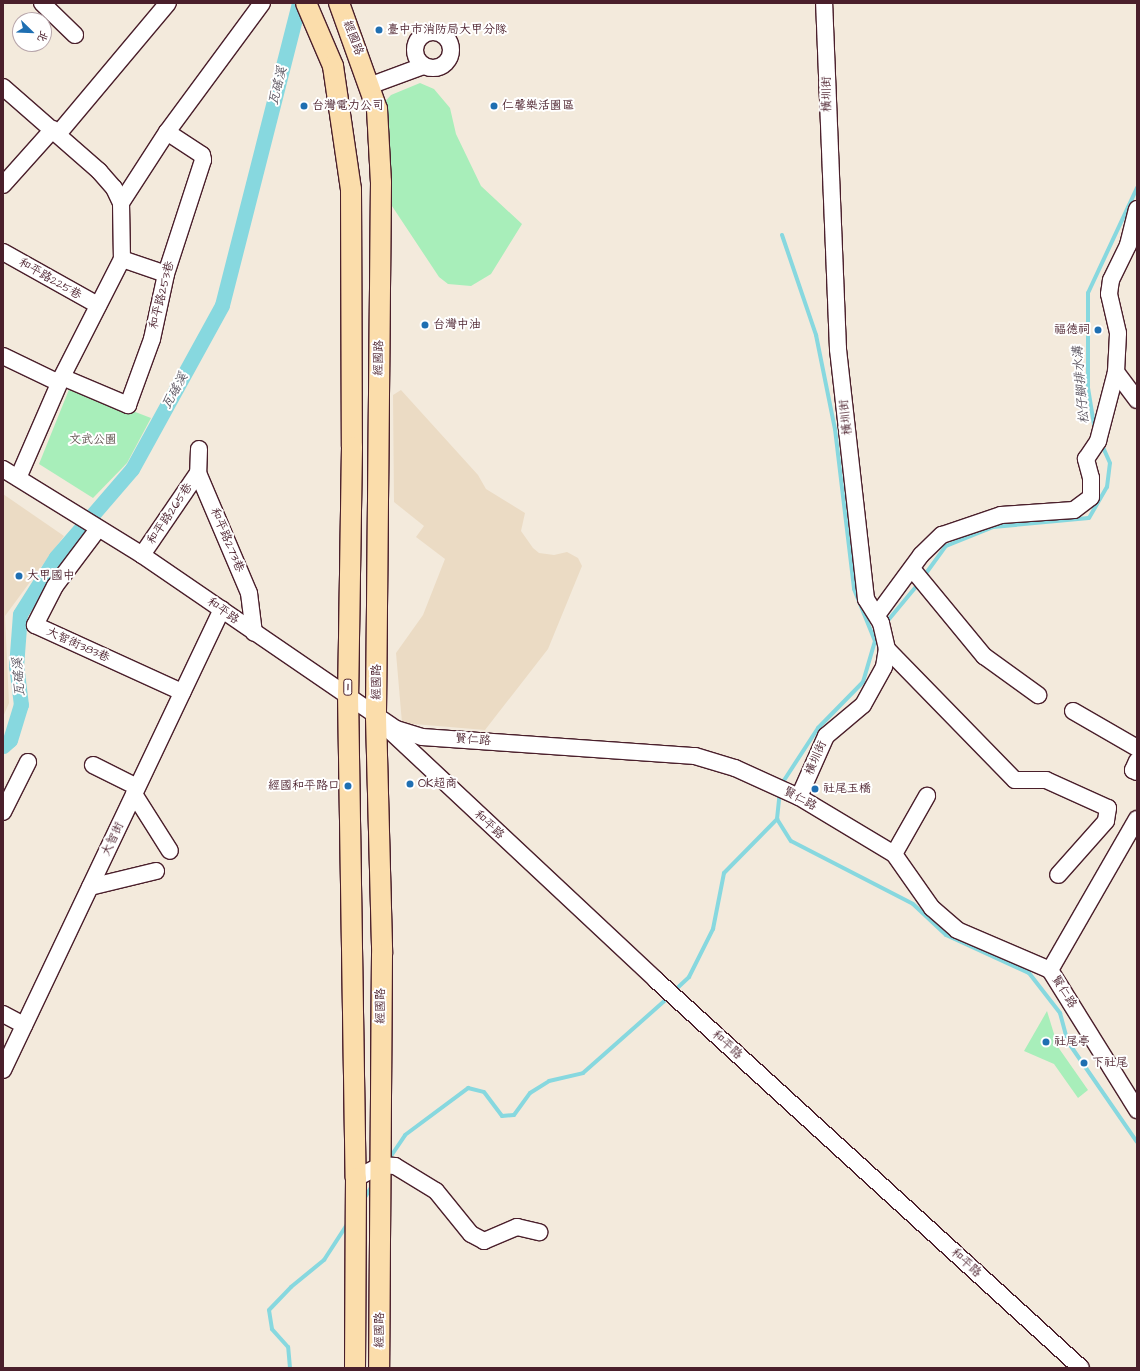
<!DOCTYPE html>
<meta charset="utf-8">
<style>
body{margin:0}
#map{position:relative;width:1140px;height:1371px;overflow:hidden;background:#f3eadc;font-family:"Architects Daughter","LXGW WenKai TC",sans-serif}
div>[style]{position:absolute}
.built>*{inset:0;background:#ebdbc4}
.green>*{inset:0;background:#a8eeba}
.stream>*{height:4px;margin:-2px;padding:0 2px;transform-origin:2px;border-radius:2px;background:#87d8df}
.canal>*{height:15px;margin:-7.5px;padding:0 7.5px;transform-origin:7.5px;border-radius:7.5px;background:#87d8df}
.roads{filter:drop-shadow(1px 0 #4a1f2b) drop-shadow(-1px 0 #4a1f2b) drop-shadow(0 1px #4a1f2b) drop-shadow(0 -1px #4a1f2b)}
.minor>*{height:16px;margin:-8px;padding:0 8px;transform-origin:8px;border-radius:8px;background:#fff}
.minor>.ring{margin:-8px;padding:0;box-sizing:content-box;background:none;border:16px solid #fff;border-radius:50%}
.major>*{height:20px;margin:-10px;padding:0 10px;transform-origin:10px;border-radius:10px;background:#fbddab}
.dots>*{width:11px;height:11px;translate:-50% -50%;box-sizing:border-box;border:2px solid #fff;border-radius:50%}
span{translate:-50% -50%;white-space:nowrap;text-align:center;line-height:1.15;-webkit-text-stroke:4px #fff;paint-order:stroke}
.shield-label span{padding:1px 3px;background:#fff;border:1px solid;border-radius:3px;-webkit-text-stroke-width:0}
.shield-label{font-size:11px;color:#4a1f2b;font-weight:700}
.poi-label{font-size:12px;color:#4a1f2b}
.left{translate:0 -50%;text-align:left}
.right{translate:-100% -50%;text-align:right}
.street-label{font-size:12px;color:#4a1f2b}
.park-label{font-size:12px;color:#62534f}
.water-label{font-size:13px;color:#5c5661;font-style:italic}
.frame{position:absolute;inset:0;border:4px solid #4a1f2b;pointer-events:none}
.north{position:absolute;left:12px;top:12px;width:40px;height:40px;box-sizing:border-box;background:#fff;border:1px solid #b7a5aa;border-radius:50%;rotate:113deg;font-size:11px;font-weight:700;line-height:16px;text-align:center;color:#4a1f2b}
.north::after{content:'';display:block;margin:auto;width:14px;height:18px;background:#1f6fb2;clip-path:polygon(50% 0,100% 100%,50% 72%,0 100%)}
</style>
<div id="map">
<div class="built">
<i style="clip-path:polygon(401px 390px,478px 475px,486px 489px,525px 513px,521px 531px,533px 548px,539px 553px,554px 555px,567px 552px,578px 558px,582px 566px,548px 649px,485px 730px,402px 723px,396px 653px,423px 615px,445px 559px,416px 537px,424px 526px,394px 502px,393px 395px)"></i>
<i style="clip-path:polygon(3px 494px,64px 536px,5px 616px,9px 703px,3px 717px)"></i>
</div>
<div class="green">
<i style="clip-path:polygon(420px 83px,434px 89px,450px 108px,456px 134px,481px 186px,522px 224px,491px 274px,471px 286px,448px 284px,439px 277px,388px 200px,380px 107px,391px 95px)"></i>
<i style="clip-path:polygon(70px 387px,151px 418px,127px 463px,93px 498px,39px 464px)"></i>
<i style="clip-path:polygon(1047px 1011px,1058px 1047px,1088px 1090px,1078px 1098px,1054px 1064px,1024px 1051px)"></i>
</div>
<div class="stream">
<i style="left:782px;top:235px;width:106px;rotate:71.2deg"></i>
<i style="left:816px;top:335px;width:96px;rotate:78.6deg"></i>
<i style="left:835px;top:429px;width:161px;rotate:83.2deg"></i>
<i style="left:854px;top:589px;width:56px;rotate:68deg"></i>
<i style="left:1095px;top:431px;width:44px;rotate:-99.2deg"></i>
<i style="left:1088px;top:388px;width:95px;rotate:-90deg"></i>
<i style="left:1088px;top:293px;width:116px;rotate:-65deg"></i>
<i style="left:924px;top:576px;width:37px;rotate:-54deg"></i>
<i style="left:946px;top:546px;width:51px;rotate:-22deg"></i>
<i style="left:993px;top:527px;width:96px;rotate:-5.4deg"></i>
<i style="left:1089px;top:518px;width:36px;rotate:-60deg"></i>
<i style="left:1107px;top:487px;width:24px;rotate:-83deg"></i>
<i style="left:1110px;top:463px;width:22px;rotate:-114deg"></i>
<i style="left:885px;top:624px;width:53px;rotate:-50.3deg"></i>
<i style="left:781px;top:785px;width:68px;rotate:-57deg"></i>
<i style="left:818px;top:728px;width:64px;rotate:-45.6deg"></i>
<i style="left:863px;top:682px;width:50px;rotate:-73.7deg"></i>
<i style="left:777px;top:819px;width:26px;rotate:58deg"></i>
<i style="left:791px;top:841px;width:137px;rotate:27.3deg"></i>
<i style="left:913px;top:904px;width:45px;rotate:43.2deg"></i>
<i style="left:946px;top:935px;width:91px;rotate:24.6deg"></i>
<i style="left:1029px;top:973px;width:51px;rotate:52.2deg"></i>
<i style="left:1060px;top:1013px;width:30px;rotate:75deg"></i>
<i style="left:1068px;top:1042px;width:121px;rotate:55.4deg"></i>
<i style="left:673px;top:992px;width:22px;rotate:-43deg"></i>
<i style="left:689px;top:977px;width:54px;rotate:-63.4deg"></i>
<i style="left:713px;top:929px;width:57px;rotate:-78.9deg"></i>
<i style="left:724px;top:873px;width:76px;rotate:-45.5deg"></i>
<i style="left:777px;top:819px;width:27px;rotate:-84deg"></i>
<i style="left:391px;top:1156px;width:25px;rotate:-56deg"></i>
<i style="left:405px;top:1135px;width:79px;rotate:-36.7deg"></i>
<i style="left:468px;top:1088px;width:16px;rotate:14deg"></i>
<i style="left:484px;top:1092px;width:30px;rotate:53deg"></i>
<i style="left:502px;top:1116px;width:12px;rotate:-5deg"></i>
<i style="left:514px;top:1115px;width:27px;rotate:-54deg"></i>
<i style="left:530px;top:1093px;width:22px;rotate:-32deg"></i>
<i style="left:549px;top:1081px;width:35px;rotate:-13deg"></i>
<i style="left:583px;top:1073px;width:115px;rotate:-41.5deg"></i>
<i style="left:364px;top:1199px;width:17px;rotate:-59deg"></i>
<i style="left:290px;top:1368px;width:21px;rotate:-95deg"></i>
<i style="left:288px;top:1347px;width:24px;rotate:-132deg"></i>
<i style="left:272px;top:1329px;width:19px;rotate:-99deg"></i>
<i style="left:269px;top:1310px;width:32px;rotate:-46deg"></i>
<i style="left:291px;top:1287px;width:43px;rotate:-39.3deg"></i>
<i style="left:324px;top:1260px;width:44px;rotate:-57deg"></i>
</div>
<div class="canal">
<i style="left:3px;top:746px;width:9px;rotate:-41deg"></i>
<i style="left:10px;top:740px;width:37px;rotate:-73deg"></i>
<i style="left:21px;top:705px;width:38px;rotate:-97deg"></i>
<i style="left:16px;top:667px;width:53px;rotate:-85.7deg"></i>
<i style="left:20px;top:614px;width:67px;rotate:-57.7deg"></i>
<i style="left:56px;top:557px;width:116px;rotate:-49.2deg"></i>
<i style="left:132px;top:469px;width:187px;rotate:-61.2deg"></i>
<i style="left:222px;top:305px;width:312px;rotate:-75.7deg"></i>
</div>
<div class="roads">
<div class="minor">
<i style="left:42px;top:3px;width:46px;rotate:44.1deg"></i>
<i class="ring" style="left:415px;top:32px;width:20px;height:20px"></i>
<i style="left:369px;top:86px;width:58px;rotate:-20.3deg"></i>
<i style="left:3px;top:87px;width:128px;rotate:41.2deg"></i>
<i style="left:99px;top:171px;width:23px;rotate:49deg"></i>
<i style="left:114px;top:188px;width:17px;rotate:65deg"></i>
<i style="left:121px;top:203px;width:56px;rotate:89deg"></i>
<i style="left:122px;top:259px;width:132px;rotate:117deg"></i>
<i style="left:62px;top:377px;width:110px;rotate:113.5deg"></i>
<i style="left:58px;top:134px;width:171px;rotate:-50deg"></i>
<i style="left:3px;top:185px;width:75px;rotate:-48.2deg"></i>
<i style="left:121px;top:203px;width:85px;rotate:-57.1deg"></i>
<i style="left:167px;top:132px;width:160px;rotate:-53.6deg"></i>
<i style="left:3px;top:252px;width:109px;rotate:29.2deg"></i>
<i style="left:122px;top:259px;width:46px;rotate:18.8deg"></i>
<i style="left:3px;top:356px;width:62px;rotate:25.7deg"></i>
<i style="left:1116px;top:372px;width:35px;rotate:53deg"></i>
<i style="left:62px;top:377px;width:72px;rotate:23deg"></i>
<i style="left:128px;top:405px;width:70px;rotate:-70deg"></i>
<i style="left:152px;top:339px;width:66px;rotate:-77.8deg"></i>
<i style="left:166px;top:274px;width:120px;rotate:-72deg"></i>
<i style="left:203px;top:160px;width:5px;rotate:-101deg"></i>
<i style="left:202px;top:155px;width:42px;rotate:-146.7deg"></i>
<i style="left:199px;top:449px;width:24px;rotate:92deg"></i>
<i style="left:198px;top:473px;width:130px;rotate:67deg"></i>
<i style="left:249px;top:593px;width:40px;rotate:82.9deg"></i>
<i style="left:3px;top:469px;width:163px;rotate:31.7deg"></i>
<i style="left:142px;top:555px;width:308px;rotate:34.4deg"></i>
<i style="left:396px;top:729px;width:27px;rotate:17deg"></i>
<i style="left:422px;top:737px;width:274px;rotate:4deg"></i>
<i style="left:695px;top:756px;width:42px;rotate:16.7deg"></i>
<i style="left:735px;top:768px;width:70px;rotate:24.4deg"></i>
<i style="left:799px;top:797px;width:111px;rotate:31deg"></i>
<i style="left:894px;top:854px;width:66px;rotate:54.9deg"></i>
<i style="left:932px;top:908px;width:33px;rotate:41deg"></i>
<i style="left:957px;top:930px;width:101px;rotate:23.3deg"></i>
<i style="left:1050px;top:970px;width:165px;rotate:58.1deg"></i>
<i style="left:98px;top:529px;width:71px;rotate:127deg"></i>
<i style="left:55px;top:586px;width:44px;rotate:117.1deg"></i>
<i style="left:35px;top:625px;width:162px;rotate:24.5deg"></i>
<i style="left:142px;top:555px;width:99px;rotate:-55.7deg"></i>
<i style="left:913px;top:570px;width:112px;rotate:50.5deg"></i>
<i style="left:984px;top:656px;width:67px;rotate:35.8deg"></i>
<i style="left:877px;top:615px;width:74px;rotate:-53.7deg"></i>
<i style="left:921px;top:555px;width:29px;rotate:-44deg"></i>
<i style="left:942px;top:535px;width:62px;rotate:-18.7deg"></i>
<i style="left:1001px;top:515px;width:73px;rotate:-3.9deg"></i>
<i style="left:1074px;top:510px;width:21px;rotate:-37deg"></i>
<i style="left:1091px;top:497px;width:19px;rotate:-90deg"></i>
<i style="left:1091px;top:478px;width:20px;rotate:-105deg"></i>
<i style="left:1086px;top:459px;width:22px;rotate:-56deg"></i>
<i style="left:1098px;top:441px;width:71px;rotate:-75.4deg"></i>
<i style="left:1116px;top:372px;width:39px;rotate:-87deg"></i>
<i style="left:1118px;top:333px;width:40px;rotate:-103deg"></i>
<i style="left:1109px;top:294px;width:14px;rotate:-82deg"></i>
<i style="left:1111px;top:280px;width:39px;rotate:-64deg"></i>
<i style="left:1128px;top:245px;width:37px;rotate:-76deg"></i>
<i style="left:887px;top:649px;width:183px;rotate:45.7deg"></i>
<i style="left:1015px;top:780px;width:31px"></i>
<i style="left:1046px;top:780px;width:68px;rotate:24.3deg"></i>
<i style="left:1108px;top:808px;width:13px;rotate:99deg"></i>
<i style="left:1106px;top:821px;width:72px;rotate:131.6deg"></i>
<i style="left:1073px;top:711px;width:74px;rotate:30deg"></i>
<i style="left:388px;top:729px;width:367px;rotate:43.1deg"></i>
<i style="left:656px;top:980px;width:575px;rotate:42.39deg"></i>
<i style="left:1137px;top:761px;width:10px;rotate:114deg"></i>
<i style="left:1133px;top:770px;width:4px;rotate:27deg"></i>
<i style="left:93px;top:765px;width:49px;rotate:26.6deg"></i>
<i style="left:134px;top:794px;width:67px;rotate:57.7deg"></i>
<i style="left:799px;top:797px;width:67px;rotate:-66.1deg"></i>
<i style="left:826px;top:736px;width:48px;rotate:-40deg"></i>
<i style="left:863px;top:705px;width:43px;rotate:-61.1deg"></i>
<i style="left:884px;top:667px;width:18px;rotate:-81deg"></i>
<i style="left:887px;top:649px;width:27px;rotate:-103deg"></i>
<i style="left:881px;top:623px;width:28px;rotate:-122deg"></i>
<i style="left:866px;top:599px;width:252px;rotate:-96.4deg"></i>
<i style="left:838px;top:349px;width:346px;rotate:-92.3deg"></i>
<i style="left:3px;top:812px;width:56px;rotate:-63.4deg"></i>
<i style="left:894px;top:854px;width:67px;rotate:-60.4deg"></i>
<i style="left:90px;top:887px;width:68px;rotate:-13.6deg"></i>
<i style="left:1050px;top:970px;width:174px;rotate:-60.1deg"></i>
<i style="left:3px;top:1014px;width:24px;rotate:28deg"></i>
<i style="left:3px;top:1070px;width:510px;rotate:-64.59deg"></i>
<i style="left:356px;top:1178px;width:28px;rotate:-27deg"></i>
<i style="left:381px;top:1165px;width:14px;rotate:4deg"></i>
<i style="left:395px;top:1166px;width:48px;rotate:31.4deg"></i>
<i style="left:436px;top:1191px;width:55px;rotate:50.9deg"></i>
<i style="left:471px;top:1234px;width:15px;rotate:28deg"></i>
<i style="left:484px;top:1241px;width:36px;rotate:-23deg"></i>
<i style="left:517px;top:1227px;width:23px;rotate:13deg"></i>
</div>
<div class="major">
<i style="left:306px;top:3px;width:69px;rotate:66.8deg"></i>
<i style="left:333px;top:66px;width:124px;rotate:81.7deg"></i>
<i style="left:351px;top:189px;width:258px;rotate:89.8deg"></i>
<i style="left:352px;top:447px;width:246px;rotate:90.9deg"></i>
<i style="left:348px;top:693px;width:485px;rotate:89.1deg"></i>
<i style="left:356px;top:1178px;width:190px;rotate:90.3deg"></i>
<i style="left:339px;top:3px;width:113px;rotate:70.3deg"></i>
<i style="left:377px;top:109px;width:73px;rotate:86.9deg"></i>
<i style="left:381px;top:182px;width:535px;rotate:90.54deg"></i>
<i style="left:376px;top:717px;width:237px;rotate:88.5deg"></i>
<i style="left:382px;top:954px;width:414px;rotate:90.4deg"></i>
</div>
</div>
<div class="dots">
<i style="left:379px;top:30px;background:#1f6fb2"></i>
<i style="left:304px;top:106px;background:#1f6fb2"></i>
<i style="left:494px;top:106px;background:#1f6fb2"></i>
<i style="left:425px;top:325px;background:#1f6fb2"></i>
<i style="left:1098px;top:330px;background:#1f6fb2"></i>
<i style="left:19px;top:576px;background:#1f6fb2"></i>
<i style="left:410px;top:784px;background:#1f6fb2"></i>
<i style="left:348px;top:786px;background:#1f6fb2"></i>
<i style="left:815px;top:789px;background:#1f6fb2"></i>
<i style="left:1046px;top:1042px;background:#1f6fb2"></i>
<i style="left:1084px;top:1063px;background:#1f6fb2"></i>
</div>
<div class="shield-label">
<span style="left:348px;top:687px">1</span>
</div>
<div class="poi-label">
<span class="left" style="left:387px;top:30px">臺中市消防局大甲分隊</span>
<span class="left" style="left:312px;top:106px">台灣電力公司</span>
<span class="left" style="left:502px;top:106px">仁馨樂活園區</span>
<span class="left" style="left:433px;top:325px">台灣中油</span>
<span class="right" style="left:1090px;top:330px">福德祠</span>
<span class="left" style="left:27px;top:576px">大甲國中</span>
<span class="left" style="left:418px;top:784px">OK超商</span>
<span class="right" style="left:340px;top:786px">經國和平路口</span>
<span class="left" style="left:823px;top:789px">社尾玉橋</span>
<span class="left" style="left:1054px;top:1042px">社尾亭</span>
<span class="left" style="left:1092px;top:1063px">下社尾</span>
</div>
<div class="street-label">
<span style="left:353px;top:38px;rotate:69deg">經國路</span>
<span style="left:827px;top:94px;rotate:-91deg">橫圳街</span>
<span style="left:50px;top:279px;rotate:30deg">和平路225巷</span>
<span style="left:162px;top:295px;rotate:-76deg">和平路253巷</span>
<span style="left:379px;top:358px;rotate:-89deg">經國路</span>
<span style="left:846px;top:417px;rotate:-97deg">橫圳街</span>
<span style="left:170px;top:514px;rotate:-56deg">和平路265巷</span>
<span style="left:227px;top:540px;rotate:67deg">和平路273巷</span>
<span style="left:223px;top:611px;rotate:36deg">和平路</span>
<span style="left:78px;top:645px;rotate:24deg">大智街383巷</span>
<span style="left:377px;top:682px;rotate:-90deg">經國路</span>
<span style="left:473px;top:740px;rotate:4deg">賢仁路</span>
<span style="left:816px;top:758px;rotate:-66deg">橫圳街</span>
<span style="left:800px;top:799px;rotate:28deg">賢仁路</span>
<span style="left:489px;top:825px;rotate:43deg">和平路</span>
<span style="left:113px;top:839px;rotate:-65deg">大智街</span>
<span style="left:1064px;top:992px;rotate:58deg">賢仁路</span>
<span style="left:381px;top:1006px;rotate:-90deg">經國路</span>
<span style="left:727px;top:1045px;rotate:42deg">和平路</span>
<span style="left:966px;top:1263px;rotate:42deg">和平路</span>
<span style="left:380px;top:1330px;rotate:-90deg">經國路</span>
</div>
<div class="park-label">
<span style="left:93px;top:440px">文武公園</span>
</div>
<div class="water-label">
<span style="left:278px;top:86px;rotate:-76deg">瓦磘溪</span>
<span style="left:1081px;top:385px;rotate:-95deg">松仔腳排水溝</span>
<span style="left:175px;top:391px;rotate:-61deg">瓦磘溪</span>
<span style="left:19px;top:677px;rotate:-94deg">瓦磘溪</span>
</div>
<div class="frame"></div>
<div class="north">北</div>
</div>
